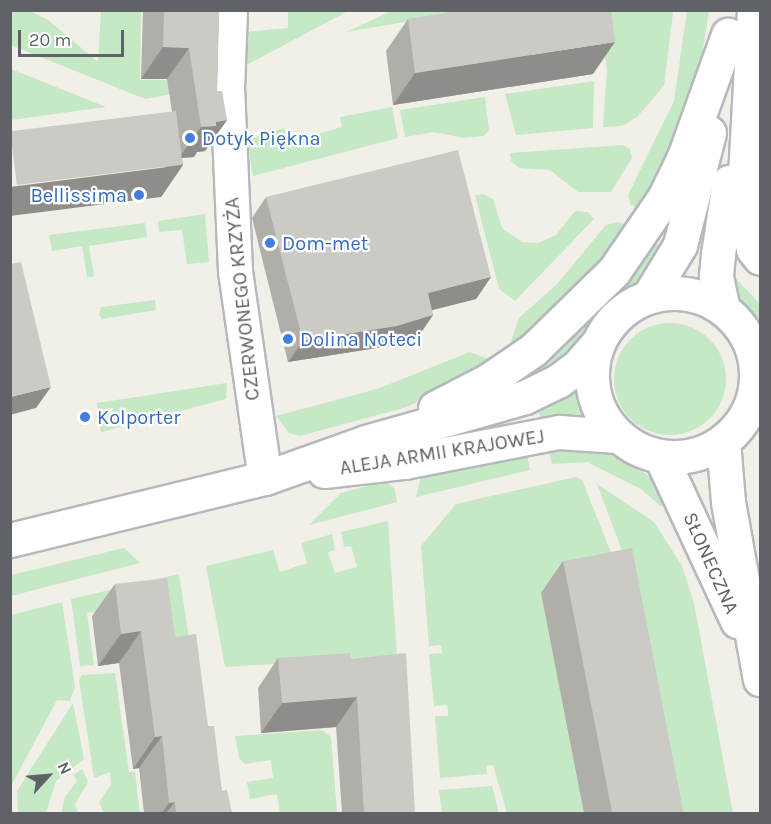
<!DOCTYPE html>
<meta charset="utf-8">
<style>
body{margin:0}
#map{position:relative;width:771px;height:824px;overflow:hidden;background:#f1efe8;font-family:Karla,sans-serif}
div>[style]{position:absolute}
.green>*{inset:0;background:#c5e8c5}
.round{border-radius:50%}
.roads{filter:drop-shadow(2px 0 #b5b8bc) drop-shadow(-2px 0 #b5b8bc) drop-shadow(0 2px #b5b8bc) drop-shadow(0 -2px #b5b8bc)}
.street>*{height:33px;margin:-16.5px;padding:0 16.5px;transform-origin:16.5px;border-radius:16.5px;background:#fff}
.secondary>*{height:33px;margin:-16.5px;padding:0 16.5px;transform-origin:16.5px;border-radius:16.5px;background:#fff}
.secondary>.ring{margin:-16.5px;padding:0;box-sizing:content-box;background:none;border:33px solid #fff;border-radius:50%}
.wall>*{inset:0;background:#afaea9}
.shaded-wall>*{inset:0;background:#8f8d8a}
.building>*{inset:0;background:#cccac5;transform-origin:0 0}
.dots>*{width:16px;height:16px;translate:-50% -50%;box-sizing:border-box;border:3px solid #fff;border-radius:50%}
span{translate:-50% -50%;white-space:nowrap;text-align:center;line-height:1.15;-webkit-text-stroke:4.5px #fff;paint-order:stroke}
.shop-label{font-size:20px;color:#366cbe}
.left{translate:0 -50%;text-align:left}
.right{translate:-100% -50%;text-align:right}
.street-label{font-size:20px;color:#5f6368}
.frame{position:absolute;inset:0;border:12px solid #5f6368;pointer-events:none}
.north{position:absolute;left:18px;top:746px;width:60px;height:60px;-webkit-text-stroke:4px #fff;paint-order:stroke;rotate:64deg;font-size:16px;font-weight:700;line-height:24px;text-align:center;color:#5f6368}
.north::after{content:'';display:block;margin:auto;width:21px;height:27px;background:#5f6368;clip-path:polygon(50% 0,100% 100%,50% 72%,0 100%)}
.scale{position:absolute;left:18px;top:30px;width:106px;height:27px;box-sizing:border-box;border:3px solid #5f6368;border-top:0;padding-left:8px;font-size:18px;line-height:21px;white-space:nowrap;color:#5f6368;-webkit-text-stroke:4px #fff;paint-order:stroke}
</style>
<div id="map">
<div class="green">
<i style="clip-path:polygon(667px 10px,673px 12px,664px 86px,637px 117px,622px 126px,603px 127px,607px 70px,597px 11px)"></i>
<i style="clip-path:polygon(12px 11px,30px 11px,48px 20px,98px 62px,101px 11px,141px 11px,140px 80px,197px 80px,211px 86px,146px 99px,135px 95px,11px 45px)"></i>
<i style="clip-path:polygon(288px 11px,348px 11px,241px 68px,243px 32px,288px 28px)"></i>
<i style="clip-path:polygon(392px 11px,470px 11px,346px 32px)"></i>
<i style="clip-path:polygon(687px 11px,709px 11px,697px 87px,642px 212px,630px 204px,628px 195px,674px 101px)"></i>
<i style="clip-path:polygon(10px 69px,11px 69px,106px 107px,11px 120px)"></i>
<i style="clip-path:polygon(594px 81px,593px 128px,516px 135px,505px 94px)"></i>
<i style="clip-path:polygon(485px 97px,489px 130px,484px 136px,463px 138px,434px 132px,405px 137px,400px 110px)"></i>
<i style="clip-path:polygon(392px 107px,398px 138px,253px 176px,247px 140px,284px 128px,289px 142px,342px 127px,340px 117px)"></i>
<i style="clip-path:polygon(623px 145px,630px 149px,632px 158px,611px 192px,578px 192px,550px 170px,519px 168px,511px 161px,510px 153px)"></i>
<i style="clip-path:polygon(483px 194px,493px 199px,502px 228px,522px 242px,538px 243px,556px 235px,575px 211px,588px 212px,594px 219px,515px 301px,499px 289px,475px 195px)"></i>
<i style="clip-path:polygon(205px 214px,209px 262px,187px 264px,182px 230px,159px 232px,158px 221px)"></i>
<i style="clip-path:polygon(617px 222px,628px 225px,608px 254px,552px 313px,509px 347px,519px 318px,557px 284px,606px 225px)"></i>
<i style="clip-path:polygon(145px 223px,147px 237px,89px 246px,94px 277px,87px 277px,82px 246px,52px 251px,49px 235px)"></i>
<i style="clip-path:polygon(653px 242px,668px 251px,637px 293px,613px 305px,583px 345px,533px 382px,527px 371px,590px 318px)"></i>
<i style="clip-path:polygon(726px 268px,760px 304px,760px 322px,734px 309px)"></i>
<i style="clip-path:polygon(155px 300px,156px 310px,102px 319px,99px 315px,101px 307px)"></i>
<i class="round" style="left:614px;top:323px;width:112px;height:112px"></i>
<i style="clip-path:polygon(470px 352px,496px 362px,407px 407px,300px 436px,289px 433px,276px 416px,377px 389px)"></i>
<i style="clip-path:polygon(227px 383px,226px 399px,101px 432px,97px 403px)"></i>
<i style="clip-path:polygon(572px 393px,578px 393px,585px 416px,582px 420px,542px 426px,538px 407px)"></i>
<i style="clip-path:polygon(548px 447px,615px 452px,648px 475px,671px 503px,660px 506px,641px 489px,587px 462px,552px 464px)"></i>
<i style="clip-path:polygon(526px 450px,530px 470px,416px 497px,422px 473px)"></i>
<i style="clip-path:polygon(576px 477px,582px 480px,614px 560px,584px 813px,507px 813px,493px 765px,486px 766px,487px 774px,440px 778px,435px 716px,448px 716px,448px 710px,447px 705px,434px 706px,429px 654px,442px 653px,441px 645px,429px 646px,421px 546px,456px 504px)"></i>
<i style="clip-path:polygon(386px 481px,395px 489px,397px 502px,309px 525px,341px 493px)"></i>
<i style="clip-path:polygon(597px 484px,654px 522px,682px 566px,694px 603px,733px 813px,676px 813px,628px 567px)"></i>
<i style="clip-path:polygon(388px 521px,397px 656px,225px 667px,206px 566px,273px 550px,280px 572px,307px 563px,301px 543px,332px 534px,335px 550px,328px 552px,335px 573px,357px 567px,351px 546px,344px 547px,341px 532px)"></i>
<i style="clip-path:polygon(124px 548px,140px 563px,11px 596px,11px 575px)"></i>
<i style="clip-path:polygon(179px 574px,203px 727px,150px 605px,87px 613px,94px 665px,80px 666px,71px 599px)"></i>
<i style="clip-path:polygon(62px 602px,75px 687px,70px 701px,57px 700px,11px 786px,11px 615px)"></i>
<i style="clip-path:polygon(115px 673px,129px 772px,135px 772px,140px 813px,104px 813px,99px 802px,111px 785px,110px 772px,94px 778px,79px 680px,82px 675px)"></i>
<i style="clip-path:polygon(73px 703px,84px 759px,56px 781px,46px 813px,18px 813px,17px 791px)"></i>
<i style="clip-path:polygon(322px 730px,331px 737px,337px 813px,280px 813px,277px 794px,250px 799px,247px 782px,273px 778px,271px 760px,245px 764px,239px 758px,235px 736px)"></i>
<i style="clip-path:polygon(82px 769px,88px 782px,75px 804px,78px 813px,61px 813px,65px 797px,77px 781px,74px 775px)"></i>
<i style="clip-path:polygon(492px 786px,499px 813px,442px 813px,439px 790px)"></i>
</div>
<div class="roads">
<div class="street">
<i style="left:230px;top:10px;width:77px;rotate:92.2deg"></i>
<i style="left:227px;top:87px;width:184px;rotate:87.5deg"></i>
<i style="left:235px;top:271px;width:209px;rotate:81.8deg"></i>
<i style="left:723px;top:441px;width:61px;rotate:85.3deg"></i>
<i style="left:728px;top:502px;width:180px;rotate:79.8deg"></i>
<i style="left:661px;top:457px;width:181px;rotate:65.1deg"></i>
</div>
<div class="secondary">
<i style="left:754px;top:10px;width:203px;rotate:93.1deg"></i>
<i style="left:743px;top:213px;width:37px;rotate:74deg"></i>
<i style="left:753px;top:249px;width:11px;rotate:52deg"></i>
<i class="ring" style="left:592px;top:293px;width:131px;height:131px"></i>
<i style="left:649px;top:296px;width:60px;rotate:-58.7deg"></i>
<i style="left:680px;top:245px;width:116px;rotate:-75.5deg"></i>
<i style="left:722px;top:305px;width:30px;rotate:-102deg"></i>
<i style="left:716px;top:276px;width:22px;rotate:-85deg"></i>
<i style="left:718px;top:254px;width:73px;rotate:-81.3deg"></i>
<i style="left:435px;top:408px;width:61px;rotate:-27.4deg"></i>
<i style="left:489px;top:380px;width:53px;rotate:-34.3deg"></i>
<i style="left:533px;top:350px;width:113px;rotate:-44.3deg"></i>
<i style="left:614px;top:271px;width:88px;rotate:-55.6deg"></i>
<i style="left:664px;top:198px;width:46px;rotate:-64deg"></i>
<i style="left:684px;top:157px;width:130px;rotate:-70.2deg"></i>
<i style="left:324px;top:471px;width:81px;rotate:-6.4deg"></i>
<i style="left:404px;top:462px;width:158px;rotate:-11deg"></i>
<i style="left:559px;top:432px;width:59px;rotate:3.9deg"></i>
<i style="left:10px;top:540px;width:262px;rotate:-13.7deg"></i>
<i style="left:265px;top:478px;width:107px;rotate:-19.6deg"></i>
<i style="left:366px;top:442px;width:165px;rotate:-15.8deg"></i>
<i style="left:525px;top:397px;width:37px;rotate:-26deg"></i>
<i style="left:558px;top:381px;width:25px;rotate:-37deg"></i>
<i style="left:578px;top:366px;width:29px;rotate:-49deg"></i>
</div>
</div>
<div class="wall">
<i style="clip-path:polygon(143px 10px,219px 10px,217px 91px,227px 120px,205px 151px,197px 152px,194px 157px,182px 158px,183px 165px,161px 197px,172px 112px,167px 79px,141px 79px)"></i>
<i style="clip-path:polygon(408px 19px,593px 74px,393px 105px,386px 51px)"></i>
<i style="clip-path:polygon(266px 197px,491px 277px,476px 299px,432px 310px,433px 315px,418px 337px,383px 347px,288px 362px,252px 218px)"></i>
<i style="clip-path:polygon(563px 561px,684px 813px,584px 813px,541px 593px)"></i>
<i style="clip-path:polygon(115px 584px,175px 637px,208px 726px,222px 791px,232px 813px,144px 813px,139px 768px,133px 769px,119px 663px,98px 666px,92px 616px)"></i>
<i style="clip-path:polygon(278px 658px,350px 659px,415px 813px,342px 813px,336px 727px,261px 733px,258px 688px)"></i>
</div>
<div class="shaded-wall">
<i style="clip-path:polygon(615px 42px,593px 74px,393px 105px,415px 73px)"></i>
<i style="clip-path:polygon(163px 47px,189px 48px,167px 79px,141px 79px)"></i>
<i style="clip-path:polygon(227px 120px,205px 151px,197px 152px,194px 157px,179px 158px,201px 127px,216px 122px)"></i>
<i style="clip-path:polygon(183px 165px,161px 197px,10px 216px,10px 187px)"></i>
<i style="clip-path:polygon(491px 277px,476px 299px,413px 315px,428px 293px)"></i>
<i style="clip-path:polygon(433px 315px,418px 337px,383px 347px,288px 362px,303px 341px)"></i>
<i style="clip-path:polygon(51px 387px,36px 408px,10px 415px,10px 397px)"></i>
<i style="clip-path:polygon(141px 631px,119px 663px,98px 666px,121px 634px)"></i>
<i style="clip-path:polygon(357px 697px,336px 727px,261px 733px,282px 703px)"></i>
<i style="clip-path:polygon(162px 736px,139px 768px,133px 769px,155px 737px)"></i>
<i style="clip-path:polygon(175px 802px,166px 813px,162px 813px,169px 803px)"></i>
</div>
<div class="building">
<i style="clip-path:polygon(164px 10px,219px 10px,217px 91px,222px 91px,227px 120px,216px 122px,216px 126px,201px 127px,189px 48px,163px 47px)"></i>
<i style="clip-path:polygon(465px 10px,611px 10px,615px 42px,415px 73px,408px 19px)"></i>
<i style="left:176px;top:111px;width:54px;height:167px;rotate:83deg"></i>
<i style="clip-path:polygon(458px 150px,491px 277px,428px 293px,433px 315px,397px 326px,303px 341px,266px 197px)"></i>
<i style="clip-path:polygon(21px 262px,51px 387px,10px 397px,10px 264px)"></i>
<i style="left:632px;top:548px;width:270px;height:70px;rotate:79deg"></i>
<i style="clip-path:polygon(167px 578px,175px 637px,196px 634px,208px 726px,214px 726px,222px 791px,227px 790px,232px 813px,176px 813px,175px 802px,169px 803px,162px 736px,155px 737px,141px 631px,121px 634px,115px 584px)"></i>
<i style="clip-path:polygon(350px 653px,350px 659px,406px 653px,415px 813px,364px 813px,357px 697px,282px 703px,278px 658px)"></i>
</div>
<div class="dots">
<i style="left:190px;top:138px;background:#3f7fe0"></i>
<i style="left:139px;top:195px;background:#3f7fe0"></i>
<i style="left:270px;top:243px;background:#3f7fe0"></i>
<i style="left:288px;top:339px;background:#3f7fe0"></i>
<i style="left:85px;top:417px;background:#3f7fe0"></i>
</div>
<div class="shop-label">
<span class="left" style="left:202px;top:138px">Dotyk Piękna</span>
<span class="right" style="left:127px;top:195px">Bellissima</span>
<span class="left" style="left:282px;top:243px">Dom-met</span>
<span class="left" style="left:300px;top:339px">Dolina Noteci</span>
<span class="left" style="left:97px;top:417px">Kolporter</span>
</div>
<div class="street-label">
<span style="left:242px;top:299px;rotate:-96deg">CZERWONEGO KRZYŻA</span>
<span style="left:442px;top:452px;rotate:-9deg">ALEJA ARMII KRAJOWEJ</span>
<span style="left:711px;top:563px;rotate:66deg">SŁONECZNA</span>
</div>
<div class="frame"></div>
<div class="north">N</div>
<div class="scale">20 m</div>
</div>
